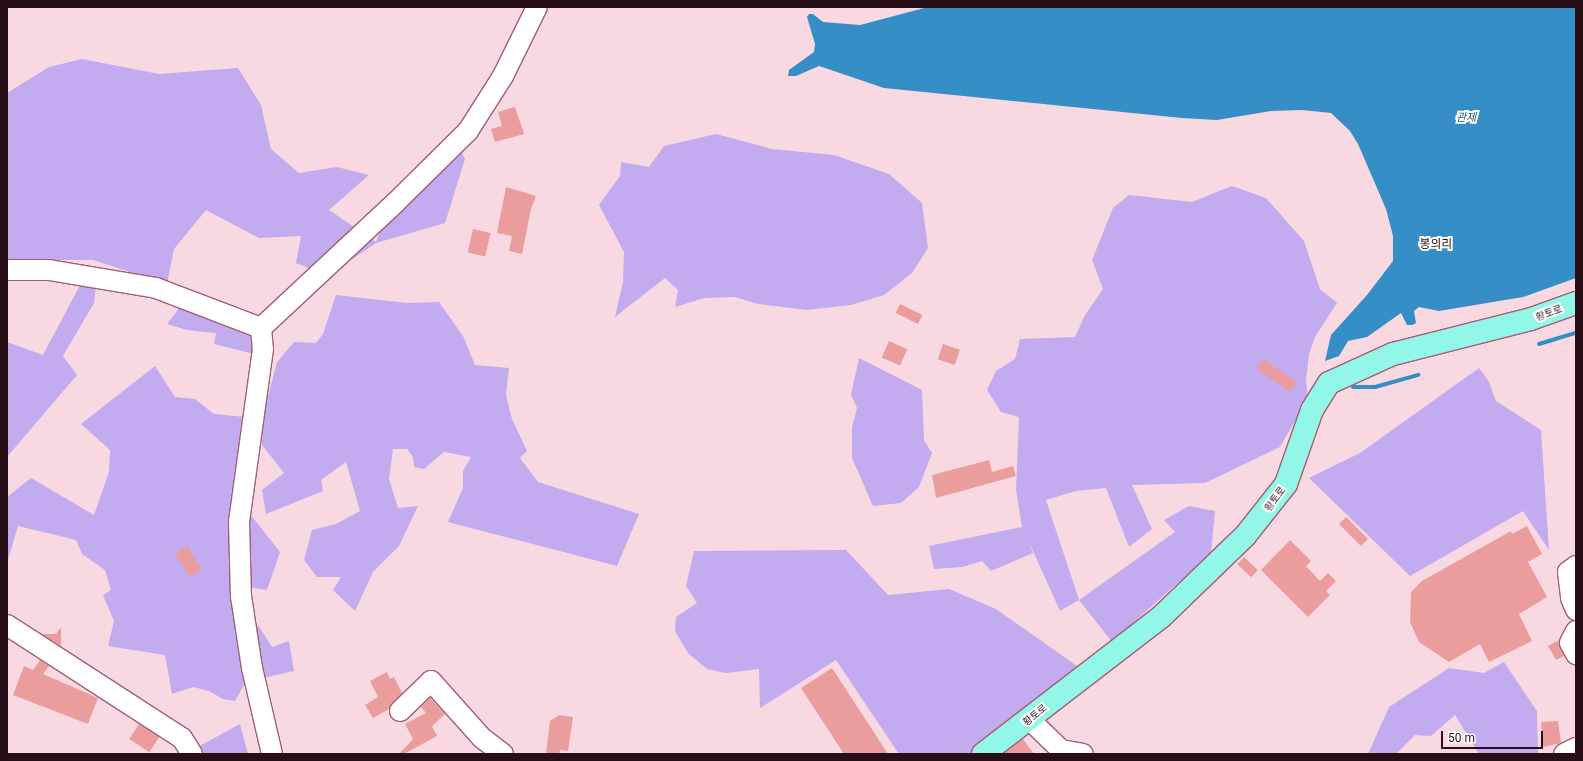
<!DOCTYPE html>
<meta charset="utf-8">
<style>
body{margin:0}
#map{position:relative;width:1583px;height:761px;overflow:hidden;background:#f9d9e1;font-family:Roboto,"Noto Sans KR",sans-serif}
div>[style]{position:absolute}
.green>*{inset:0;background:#c2abef}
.water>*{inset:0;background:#358ec5}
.stream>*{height:4px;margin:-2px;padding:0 2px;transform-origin:2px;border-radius:2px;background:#358ec5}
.building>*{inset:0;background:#ea9d9c;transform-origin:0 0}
.roads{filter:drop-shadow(1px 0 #a25e73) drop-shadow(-1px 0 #a25e73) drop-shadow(0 1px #a25e73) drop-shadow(0 -1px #a25e73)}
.minor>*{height:20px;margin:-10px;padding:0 10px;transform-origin:10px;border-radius:10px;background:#fff}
.major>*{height:22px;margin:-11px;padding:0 11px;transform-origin:11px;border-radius:11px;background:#92f7e7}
span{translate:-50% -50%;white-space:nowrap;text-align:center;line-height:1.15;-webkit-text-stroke:4px #fff;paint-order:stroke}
.street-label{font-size:10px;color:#280e17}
.water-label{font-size:11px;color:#275573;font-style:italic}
.quarter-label{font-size:12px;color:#280e17}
.frame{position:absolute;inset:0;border:8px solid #280e17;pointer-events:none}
.scale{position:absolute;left:1441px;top:731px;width:102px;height:18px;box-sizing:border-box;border:2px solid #280e17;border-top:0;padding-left:5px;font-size:12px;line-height:14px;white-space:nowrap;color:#280e17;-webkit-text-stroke:3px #fff;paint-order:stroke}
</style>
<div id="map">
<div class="green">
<i style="clip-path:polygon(82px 59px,159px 74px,238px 68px,261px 105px,271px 149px,299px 173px,337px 167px,369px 175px,329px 210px,376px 242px,382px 225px,459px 147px,465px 159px,445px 223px,376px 243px,323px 279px,306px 267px,296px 263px,301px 236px,259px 238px,206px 210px,174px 249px,167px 284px,93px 260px,7px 260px,7px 93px,49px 67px)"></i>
<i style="clip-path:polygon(716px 134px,772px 149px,834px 155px,889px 174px,922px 203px,928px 248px,912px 273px,884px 295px,851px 305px,806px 310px,758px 304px,735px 297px,704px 298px,675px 307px,678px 290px,665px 278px,615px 317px,623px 282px,624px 252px,599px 205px,620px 176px,621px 162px,649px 167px,664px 146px)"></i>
<i style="clip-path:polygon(1232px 186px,1266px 198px,1304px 241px,1320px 289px,1337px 303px,1315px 337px,1309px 354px,1306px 381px,1308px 398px,1280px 447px,1205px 483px,1132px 485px,1152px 529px,1129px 547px,1106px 488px,1076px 491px,1046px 500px,1079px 600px,1175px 532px,1164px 520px,1189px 506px,1215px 511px,1211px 553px,1112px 642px,1079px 600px,1060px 611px,1028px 540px,1033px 553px,991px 571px,982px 561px,963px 567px,934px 569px,929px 546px,1022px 527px,1016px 490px,1019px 417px,1001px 412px,987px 390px,996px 371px,1015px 359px,1020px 339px,1075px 337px,1085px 315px,1103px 289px,1092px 260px,1113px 208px,1129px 195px,1192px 202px)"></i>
<i style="clip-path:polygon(80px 285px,96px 287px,94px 303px,63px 356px,77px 375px,7px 457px,7px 342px,43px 355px)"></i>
<i style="clip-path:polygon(336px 295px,407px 303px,439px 302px,463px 336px,475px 365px,509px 368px,506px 395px,512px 419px,527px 451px,520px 458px,538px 482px,639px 514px,617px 566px,448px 522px,463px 488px,463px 471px,471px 457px,444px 452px,424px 469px,414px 467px,413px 457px,407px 449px,393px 449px,389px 479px,398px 508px,418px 506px,399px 546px,373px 572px,355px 611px,333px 590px,341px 577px,317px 577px,304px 560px,312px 530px,336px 524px,360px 511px,346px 462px,321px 480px,323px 491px,266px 514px,262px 490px,284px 473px,262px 445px,263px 416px,277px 362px,294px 342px,316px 343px,323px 334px)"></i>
<i style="clip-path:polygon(180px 307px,253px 336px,254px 354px,214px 344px,216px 333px,187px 330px,167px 324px)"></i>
<i style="clip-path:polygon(859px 358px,922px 390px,924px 440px,932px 453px,919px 487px,901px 503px,873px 506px,852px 458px,852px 427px,857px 408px,851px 395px)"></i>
<i style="clip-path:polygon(155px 366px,175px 397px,195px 399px,214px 414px,245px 417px,230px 574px,249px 676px,235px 701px,223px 699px,209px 691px,193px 687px,172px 694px,165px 655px,108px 646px,114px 621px,103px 595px,111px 590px,105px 570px,82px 554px,76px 540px,18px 526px,7px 563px,7px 497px,31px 478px,94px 515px,109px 472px,110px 450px,81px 424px)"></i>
<i style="clip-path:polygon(1479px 368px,1488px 380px,1496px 401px,1541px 430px,1549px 550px,1523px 511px,1410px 576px,1309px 478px,1360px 453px)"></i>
<i style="clip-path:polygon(246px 509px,280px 552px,267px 590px,248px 587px)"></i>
<i style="clip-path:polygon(846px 550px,888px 595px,949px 589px,996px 609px,1077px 666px,975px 754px,899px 754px,836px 660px,760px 708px,759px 669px,726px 673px,707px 669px,688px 653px,675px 631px,676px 617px,697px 603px,686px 586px,694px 551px)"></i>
<i style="clip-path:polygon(258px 625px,272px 647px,289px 641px,294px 671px,263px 678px,251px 630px)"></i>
<i style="clip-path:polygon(1504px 662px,1537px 711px,1538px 754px,1479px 754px,1455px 715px,1431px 736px,1415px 735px,1396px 754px,1368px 754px,1389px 707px,1449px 668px,1484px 673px)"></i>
<i style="clip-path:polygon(240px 724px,248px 754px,200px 754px,196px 748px)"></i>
</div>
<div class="water">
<i style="clip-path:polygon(928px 7px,1576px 7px,1576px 278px,1523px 297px,1439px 311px,1419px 307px,1414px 311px,1416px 323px,1412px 325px,1407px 325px,1401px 313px,1367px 337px,1348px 341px,1339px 356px,1325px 361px,1331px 335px,1367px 295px,1393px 261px,1393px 236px,1386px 209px,1358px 144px,1350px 131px,1331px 113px,1302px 110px,1271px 111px,1217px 120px,1182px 118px,884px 88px,819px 66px,796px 76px,788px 76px,789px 70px,814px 52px,815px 44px,807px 17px,809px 14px,813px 14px,823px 22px,860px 25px)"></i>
</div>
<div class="stream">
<i style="left:1539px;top:344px;width:39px;rotate:-17deg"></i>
<i style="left:1353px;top:387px;width:22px"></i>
<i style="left:1375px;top:387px;width:45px;rotate:-15.6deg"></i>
</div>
<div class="building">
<i style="clip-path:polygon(515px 107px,524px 134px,495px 142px,491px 129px,502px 126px,498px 112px)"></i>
<i style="clip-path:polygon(506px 187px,536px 196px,531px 209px,522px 254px,509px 251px,512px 236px,497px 233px)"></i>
<i style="left:473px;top:229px;width:18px;height:24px;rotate:13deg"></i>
<i style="left:900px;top:304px;width:25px;height:10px;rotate:26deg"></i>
<i style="left:889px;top:341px;width:20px;height:18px;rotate:24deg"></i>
<i style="left:943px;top:344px;width:18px;height:16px;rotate:19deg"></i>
<i style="left:1263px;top:359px;width:41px;height:12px;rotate:34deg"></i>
<i style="clip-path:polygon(989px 460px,992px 472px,1013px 466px,1016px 476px,936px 498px,932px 475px)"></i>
<i style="left:1346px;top:517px;width:31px;height:10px;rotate:45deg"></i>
<i style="clip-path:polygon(1527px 526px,1542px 554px,1528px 562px,1547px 597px,1519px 614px,1532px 641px,1489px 662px,1480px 644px,1449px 662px,1419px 642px,1410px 622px,1411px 592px,1422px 581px,1511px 531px,1512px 534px)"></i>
<i style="clip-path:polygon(1290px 540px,1311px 561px,1306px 566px,1320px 581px,1328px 573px,1336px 581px,1326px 591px,1330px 595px,1308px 617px,1261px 570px)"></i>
<i style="left:187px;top:546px;width:28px;height:14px;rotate:58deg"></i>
<i style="left:1244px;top:557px;width:19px;height:10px;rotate:43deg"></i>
<i style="clip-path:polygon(61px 627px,61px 646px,42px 634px,56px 634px)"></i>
<i style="clip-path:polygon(1559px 640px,1564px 656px,1556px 660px,1548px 646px)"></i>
<i style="clip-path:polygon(40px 660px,49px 666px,43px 674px,98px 698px,88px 724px,13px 695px,24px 666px,33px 670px)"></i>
<i style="clip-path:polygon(832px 668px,888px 754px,844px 754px,801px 688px)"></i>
<i style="clip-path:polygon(387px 672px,390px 679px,394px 677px,402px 693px,389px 709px,373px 718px,365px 705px,378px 697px,370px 681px)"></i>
<i style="clip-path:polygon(430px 698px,445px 714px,432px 726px,437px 736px,404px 754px,399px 754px,413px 739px,405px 724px,426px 713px,421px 707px)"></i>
<i style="clip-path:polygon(559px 715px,573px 717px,568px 751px,560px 750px,559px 754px,546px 754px,550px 721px)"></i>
<i style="clip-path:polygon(1558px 721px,1561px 743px,1543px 747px,1541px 722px)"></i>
<i style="left:139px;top:724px;width:24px;height:18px;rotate:33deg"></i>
<i style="clip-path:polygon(1023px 739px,1034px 754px,1003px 754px)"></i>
</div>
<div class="roads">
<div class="minor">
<i style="left:7px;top:270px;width:42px"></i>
<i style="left:49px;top:270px;width:109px;rotate:9.5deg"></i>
<i style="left:156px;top:288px;width:112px;rotate:20.9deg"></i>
<i style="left:261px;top:328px;width:21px;rotate:85deg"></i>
<i style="left:263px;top:349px;width:175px;rotate:97.9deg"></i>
<i style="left:239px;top:522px;width:74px;rotate:88.5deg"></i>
<i style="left:241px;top:596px;width:73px;rotate:81.3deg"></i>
<i style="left:252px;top:668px;width:88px;rotate:76.9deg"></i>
<i style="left:261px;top:328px;width:183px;rotate:-43deg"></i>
<i style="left:395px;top:203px;width:103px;rotate:-44.6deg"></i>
<i style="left:468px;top:131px;width:65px;rotate:-57.5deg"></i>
<i style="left:503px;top:76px;width:77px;rotate:-63.8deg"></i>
<i style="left:1576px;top:566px;width:10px;rotate:143deg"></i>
<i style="left:1568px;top:572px;width:26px;rotate:83deg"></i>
<i style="left:1571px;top:598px;width:13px;rotate:67deg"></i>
<i style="left:7px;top:625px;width:208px;rotate:32.9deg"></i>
<i style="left:182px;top:738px;width:19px;rotate:58deg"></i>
<i style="left:1576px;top:631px;width:13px;rotate:117deg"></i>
<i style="left:1570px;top:643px;width:13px;rotate:61deg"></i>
<i style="left:400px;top:711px;width:43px;rotate:-44.1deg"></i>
<i style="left:431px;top:681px;width:76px;rotate:48.2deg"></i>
<i style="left:482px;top:738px;width:26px;rotate:37deg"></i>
<i style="left:1030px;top:720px;width:43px;rotate:44.1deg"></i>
<i style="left:1061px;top:750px;width:22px;rotate:10deg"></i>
<i style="left:1564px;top:754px;width:13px;rotate:-27deg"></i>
</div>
<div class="major">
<i style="left:983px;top:754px;width:225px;rotate:-37.6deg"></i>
<i style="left:1161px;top:617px;width:117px;rotate:-44deg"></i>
<i style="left:1245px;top:536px;width:66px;rotate:-51.7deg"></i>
<i style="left:1286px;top:484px;width:78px;rotate:-70.6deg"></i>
<i style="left:1312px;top:410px;width:32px;rotate:-58deg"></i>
<i style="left:1329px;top:383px;width:70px;rotate:-24.4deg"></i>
<i style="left:1393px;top:354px;width:142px;rotate:-14.2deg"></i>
<i style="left:1531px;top:319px;width:48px;rotate:-19.6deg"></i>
</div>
</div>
<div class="street-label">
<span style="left:1549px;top:313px;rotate:-20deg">황토로</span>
<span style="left:1275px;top:499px;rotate:-53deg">황토로</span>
<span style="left:1035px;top:715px;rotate:-39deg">황토로</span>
</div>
<div class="water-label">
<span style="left:1466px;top:118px">관제</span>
</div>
<div class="quarter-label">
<span style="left:1436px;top:245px">봉의리</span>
</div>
<div class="frame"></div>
<div class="scale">50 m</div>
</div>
